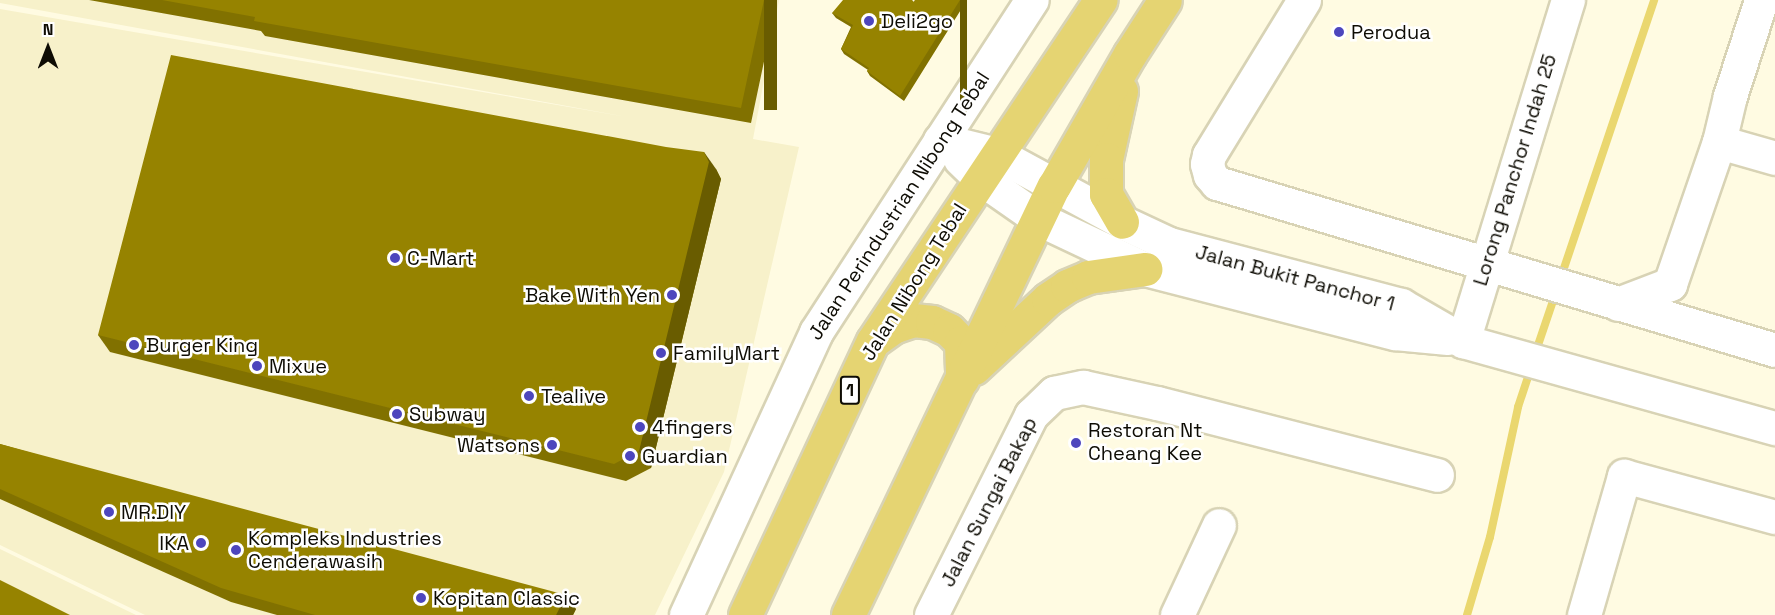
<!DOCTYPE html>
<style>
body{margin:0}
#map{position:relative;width:1775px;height:615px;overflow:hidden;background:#fffbe2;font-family:"Space Grotesk",sans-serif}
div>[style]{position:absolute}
.built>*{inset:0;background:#f7f1ca}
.stream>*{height:8px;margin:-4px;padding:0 4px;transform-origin:4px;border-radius:4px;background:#ead76f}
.roads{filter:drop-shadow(2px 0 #d8d3b5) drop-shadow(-2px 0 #d8d3b5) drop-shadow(0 2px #d8d3b5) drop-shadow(0 -2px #d8d3b5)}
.minor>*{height:33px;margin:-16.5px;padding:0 16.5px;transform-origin:16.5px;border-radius:16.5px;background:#fff}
.highway>*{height:33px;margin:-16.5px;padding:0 16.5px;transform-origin:16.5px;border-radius:16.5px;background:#e5d472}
.wall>*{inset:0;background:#817100}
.shaded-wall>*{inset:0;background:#695c00;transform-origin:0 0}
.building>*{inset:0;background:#968300}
.dots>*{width:16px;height:16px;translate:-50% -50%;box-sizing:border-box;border:3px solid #fff;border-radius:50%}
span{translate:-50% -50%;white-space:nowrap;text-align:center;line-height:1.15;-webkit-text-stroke:5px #fff;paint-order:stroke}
.shield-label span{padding:2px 4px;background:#fff;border:2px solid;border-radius:4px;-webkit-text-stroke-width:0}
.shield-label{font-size:18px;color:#0e0c04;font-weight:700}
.poi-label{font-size:20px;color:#0e0c04}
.left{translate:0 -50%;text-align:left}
.right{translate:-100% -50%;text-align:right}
.street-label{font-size:20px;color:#0e0c04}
.north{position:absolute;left:18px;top:18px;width:60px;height:60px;-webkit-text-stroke:4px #fff;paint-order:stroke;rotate:0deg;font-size:16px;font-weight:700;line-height:24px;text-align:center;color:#0e0c04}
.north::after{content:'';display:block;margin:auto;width:21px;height:27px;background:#0e0c04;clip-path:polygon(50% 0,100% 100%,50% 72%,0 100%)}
</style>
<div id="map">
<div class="built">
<i style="clip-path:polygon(0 0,779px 0,753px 139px,799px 147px,724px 472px,655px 615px,145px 615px,0 545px,0 9px,627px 117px,0 3px)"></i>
<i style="clip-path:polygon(0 549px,136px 615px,0 615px)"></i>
</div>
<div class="stream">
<i style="left:1561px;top:277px;width:292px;rotate:-71.4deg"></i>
<i style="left:1535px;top:354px;width:65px;rotate:-71.3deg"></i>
<i style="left:1467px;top:615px;width:81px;rotate:-73.6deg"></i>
<i style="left:1490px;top:537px;width:133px;rotate:-77.8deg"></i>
<i style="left:1518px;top:407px;width:41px;rotate:-71.6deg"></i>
</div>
<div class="roads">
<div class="minor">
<i style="left:1304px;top:0;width:182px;rotate:121.5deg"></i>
<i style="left:1209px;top:155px;width:9px;rotate:103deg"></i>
<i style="left:1207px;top:164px;width:11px;rotate:75deg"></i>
<i style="left:1210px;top:175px;width:11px;rotate:49deg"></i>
<i style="left:1217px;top:183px;width:582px;rotate:16.66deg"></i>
<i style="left:940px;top:140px;width:59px;rotate:13.8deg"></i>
<i style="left:997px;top:154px;width:142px;rotate:28.5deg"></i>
<i style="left:1122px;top:222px;width:52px;rotate:25.1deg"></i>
<i style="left:1169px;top:244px;width:240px;rotate:14.7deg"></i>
<i style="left:1401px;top:305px;width:72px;rotate:30.1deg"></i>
<i style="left:1463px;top:341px;width:324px;rotate:15.6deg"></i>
<i style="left:1719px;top:142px;width:58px;rotate:15.9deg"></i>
<i style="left:960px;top:159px;width:28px;rotate:44deg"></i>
<i style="left:980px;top:178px;width:72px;rotate:34.8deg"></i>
<i style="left:1039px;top:219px;width:117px;rotate:25.3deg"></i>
<i style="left:1145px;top:269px;width:258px;rotate:14.4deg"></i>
<i style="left:1395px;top:333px;width:53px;rotate:5.4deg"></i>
<i style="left:1618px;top:304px;width:56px;rotate:-21deg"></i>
<i style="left:1670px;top:284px;width:150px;rotate:-71deg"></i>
<i style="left:1719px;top:142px;width:47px;rotate:-76.6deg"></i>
<i style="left:1730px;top:96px;width:101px;rotate:-72.1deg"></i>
<i style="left:1463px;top:341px;width:357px;rotate:-72.9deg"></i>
<i style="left:686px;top:615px;width:311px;rotate:-65.3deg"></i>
<i style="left:816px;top:332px;width:396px;rotate:-57deg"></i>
<i style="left:931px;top:615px;width:224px;rotate:-63.4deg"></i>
<i style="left:1031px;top:415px;width:32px;rotate:-44deg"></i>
<i style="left:1054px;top:393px;width:30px;rotate:-12deg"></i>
<i style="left:1083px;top:387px;width:76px;rotate:12.2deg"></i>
<i style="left:1157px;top:403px;width:289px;rotate:14.4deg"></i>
<i style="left:1177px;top:615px;width:99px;rotate:-65deg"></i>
<i style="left:1584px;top:615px;width:145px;rotate:-73.9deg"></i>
<i style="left:1624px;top:476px;width:156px;rotate:15.2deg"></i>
</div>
<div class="highway">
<i style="left:1121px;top:91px;width:70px;rotate:102.4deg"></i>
<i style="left:1106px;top:159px;width:35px;rotate:90deg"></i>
<i style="left:1106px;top:194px;width:32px;rotate:60deg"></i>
<i style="left:875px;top:340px;width:22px;rotate:-36deg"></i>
<i style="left:893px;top:327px;width:21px;rotate:-19deg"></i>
<i style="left:913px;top:320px;width:19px;rotate:6deg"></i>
<i style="left:932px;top:322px;width:19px;rotate:25deg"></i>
<i style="left:949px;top:330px;width:17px;rotate:45deg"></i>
<i style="left:961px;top:342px;width:37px;rotate:88deg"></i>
<i style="left:974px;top:368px;width:101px;rotate:-43deg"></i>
<i style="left:1048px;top:299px;width:23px;rotate:-34deg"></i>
<i style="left:1067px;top:286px;width:23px;rotate:-23deg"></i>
<i style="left:1088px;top:277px;width:58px;rotate:-8deg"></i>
<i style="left:745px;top:615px;width:302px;rotate:-65deg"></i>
<i style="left:873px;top:341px;width:410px;rotate:-56.3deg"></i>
<i style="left:848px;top:615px;width:476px;rotate:-64.4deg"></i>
<i style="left:1054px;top:186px;width:152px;rotate:-60.1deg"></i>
<i style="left:1130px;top:54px;width:64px;rotate:-57.1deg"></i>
</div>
</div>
<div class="wall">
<i style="clip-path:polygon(89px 0,777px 0,751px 123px,265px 36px,261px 31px)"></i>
<i style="clip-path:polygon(915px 0,967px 0,904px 101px,870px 76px,867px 71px,868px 70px,844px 54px,841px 49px,851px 27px,836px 18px,832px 13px,914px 2px)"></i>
<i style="clip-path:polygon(716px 169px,721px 179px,651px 468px,626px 481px,110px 352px,98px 335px)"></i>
<i style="clip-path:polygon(0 444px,576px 609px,573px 615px,277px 615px,231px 602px,0 499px)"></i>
</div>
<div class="shaded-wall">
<i style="left:764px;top:0;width:13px;height:110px"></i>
<i style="left:960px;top:0;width:7px;height:113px"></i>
<i style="clip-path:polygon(704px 152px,716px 169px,721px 179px,651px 468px,639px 451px)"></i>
<i style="clip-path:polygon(566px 595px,576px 609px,573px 615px,556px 615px)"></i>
</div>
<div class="building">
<i style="clip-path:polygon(162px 0,764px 0,741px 108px,254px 21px,255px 17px)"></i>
<i style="clip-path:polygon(843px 0,912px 0,914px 2px,915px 0,960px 0,900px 96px,867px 71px,869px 68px,841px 49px,853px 25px,832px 13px)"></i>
<i style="clip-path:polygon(171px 55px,666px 147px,704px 152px,709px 162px,639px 451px,614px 464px,98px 335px)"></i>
<i style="clip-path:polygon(0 444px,566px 595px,556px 615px,315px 615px,221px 588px,0 489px)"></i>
<i style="clip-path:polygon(0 580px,70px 615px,0 615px)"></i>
</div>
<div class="dots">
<i style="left:869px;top:21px;background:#4d46bd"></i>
<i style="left:1339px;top:32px;background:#4d46bd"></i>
<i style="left:395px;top:258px;background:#4d46bd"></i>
<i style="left:672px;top:295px;background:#4d46bd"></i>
<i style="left:134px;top:345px;background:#4d46bd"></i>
<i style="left:661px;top:353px;background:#4d46bd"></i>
<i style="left:257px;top:366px;background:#4d46bd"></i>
<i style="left:529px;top:396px;background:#4d46bd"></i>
<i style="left:397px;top:414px;background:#4d46bd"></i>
<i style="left:640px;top:427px;background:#4d46bd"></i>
<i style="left:1076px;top:443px;background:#4d46bd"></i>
<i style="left:552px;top:445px;background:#4d46bd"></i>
<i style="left:630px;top:456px;background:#4d46bd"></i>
<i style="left:109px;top:512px;background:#4d46bd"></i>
<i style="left:201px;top:543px;background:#4d46bd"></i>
<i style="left:236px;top:550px;background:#4d46bd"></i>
<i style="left:421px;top:598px;background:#4d46bd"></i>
</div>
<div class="shield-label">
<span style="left:850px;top:390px">1</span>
</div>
<div class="poi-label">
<span class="left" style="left:881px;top:21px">Deli2go</span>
<span class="left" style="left:1351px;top:32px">Perodua</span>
<span class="left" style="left:407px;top:258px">C-Mart</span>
<span class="right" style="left:660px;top:295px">Bake With Yen</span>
<span class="left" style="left:146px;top:345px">Burger King</span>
<span class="left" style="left:673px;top:353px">FamilyMart</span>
<span class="left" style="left:269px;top:366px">Mixue</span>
<span class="left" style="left:541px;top:396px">Tealive</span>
<span class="left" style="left:409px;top:414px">Subway</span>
<span class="left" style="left:652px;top:427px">4fingers</span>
<span class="left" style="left:1088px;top:442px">Restoran Nt<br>Cheang Kee</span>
<span class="right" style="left:540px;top:445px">Watsons</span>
<span class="left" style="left:642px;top:456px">Guardian</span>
<span class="left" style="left:121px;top:512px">MR.DIY</span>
<span class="left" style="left:248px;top:550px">Kompleks Industries<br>Cenderawasih</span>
<span class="right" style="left:189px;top:543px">IKA</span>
<span class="left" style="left:433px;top:598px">Kopitan Classic</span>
</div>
<div class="street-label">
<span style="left:1515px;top:170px;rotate:-73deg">Lorong Panchor Indah 25</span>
<span style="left:899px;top:206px;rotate:-57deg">Jalan Perindustrian Nibong Tebal</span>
<span style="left:1295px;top:278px;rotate:15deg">Jalan Bukit Panchor 1</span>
<span style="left:914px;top:282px;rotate:-58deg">Jalan Nibong Tebal</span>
<span style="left:989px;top:502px;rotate:-63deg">Jalan Sungai Bakap</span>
</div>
<div class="north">N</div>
</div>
